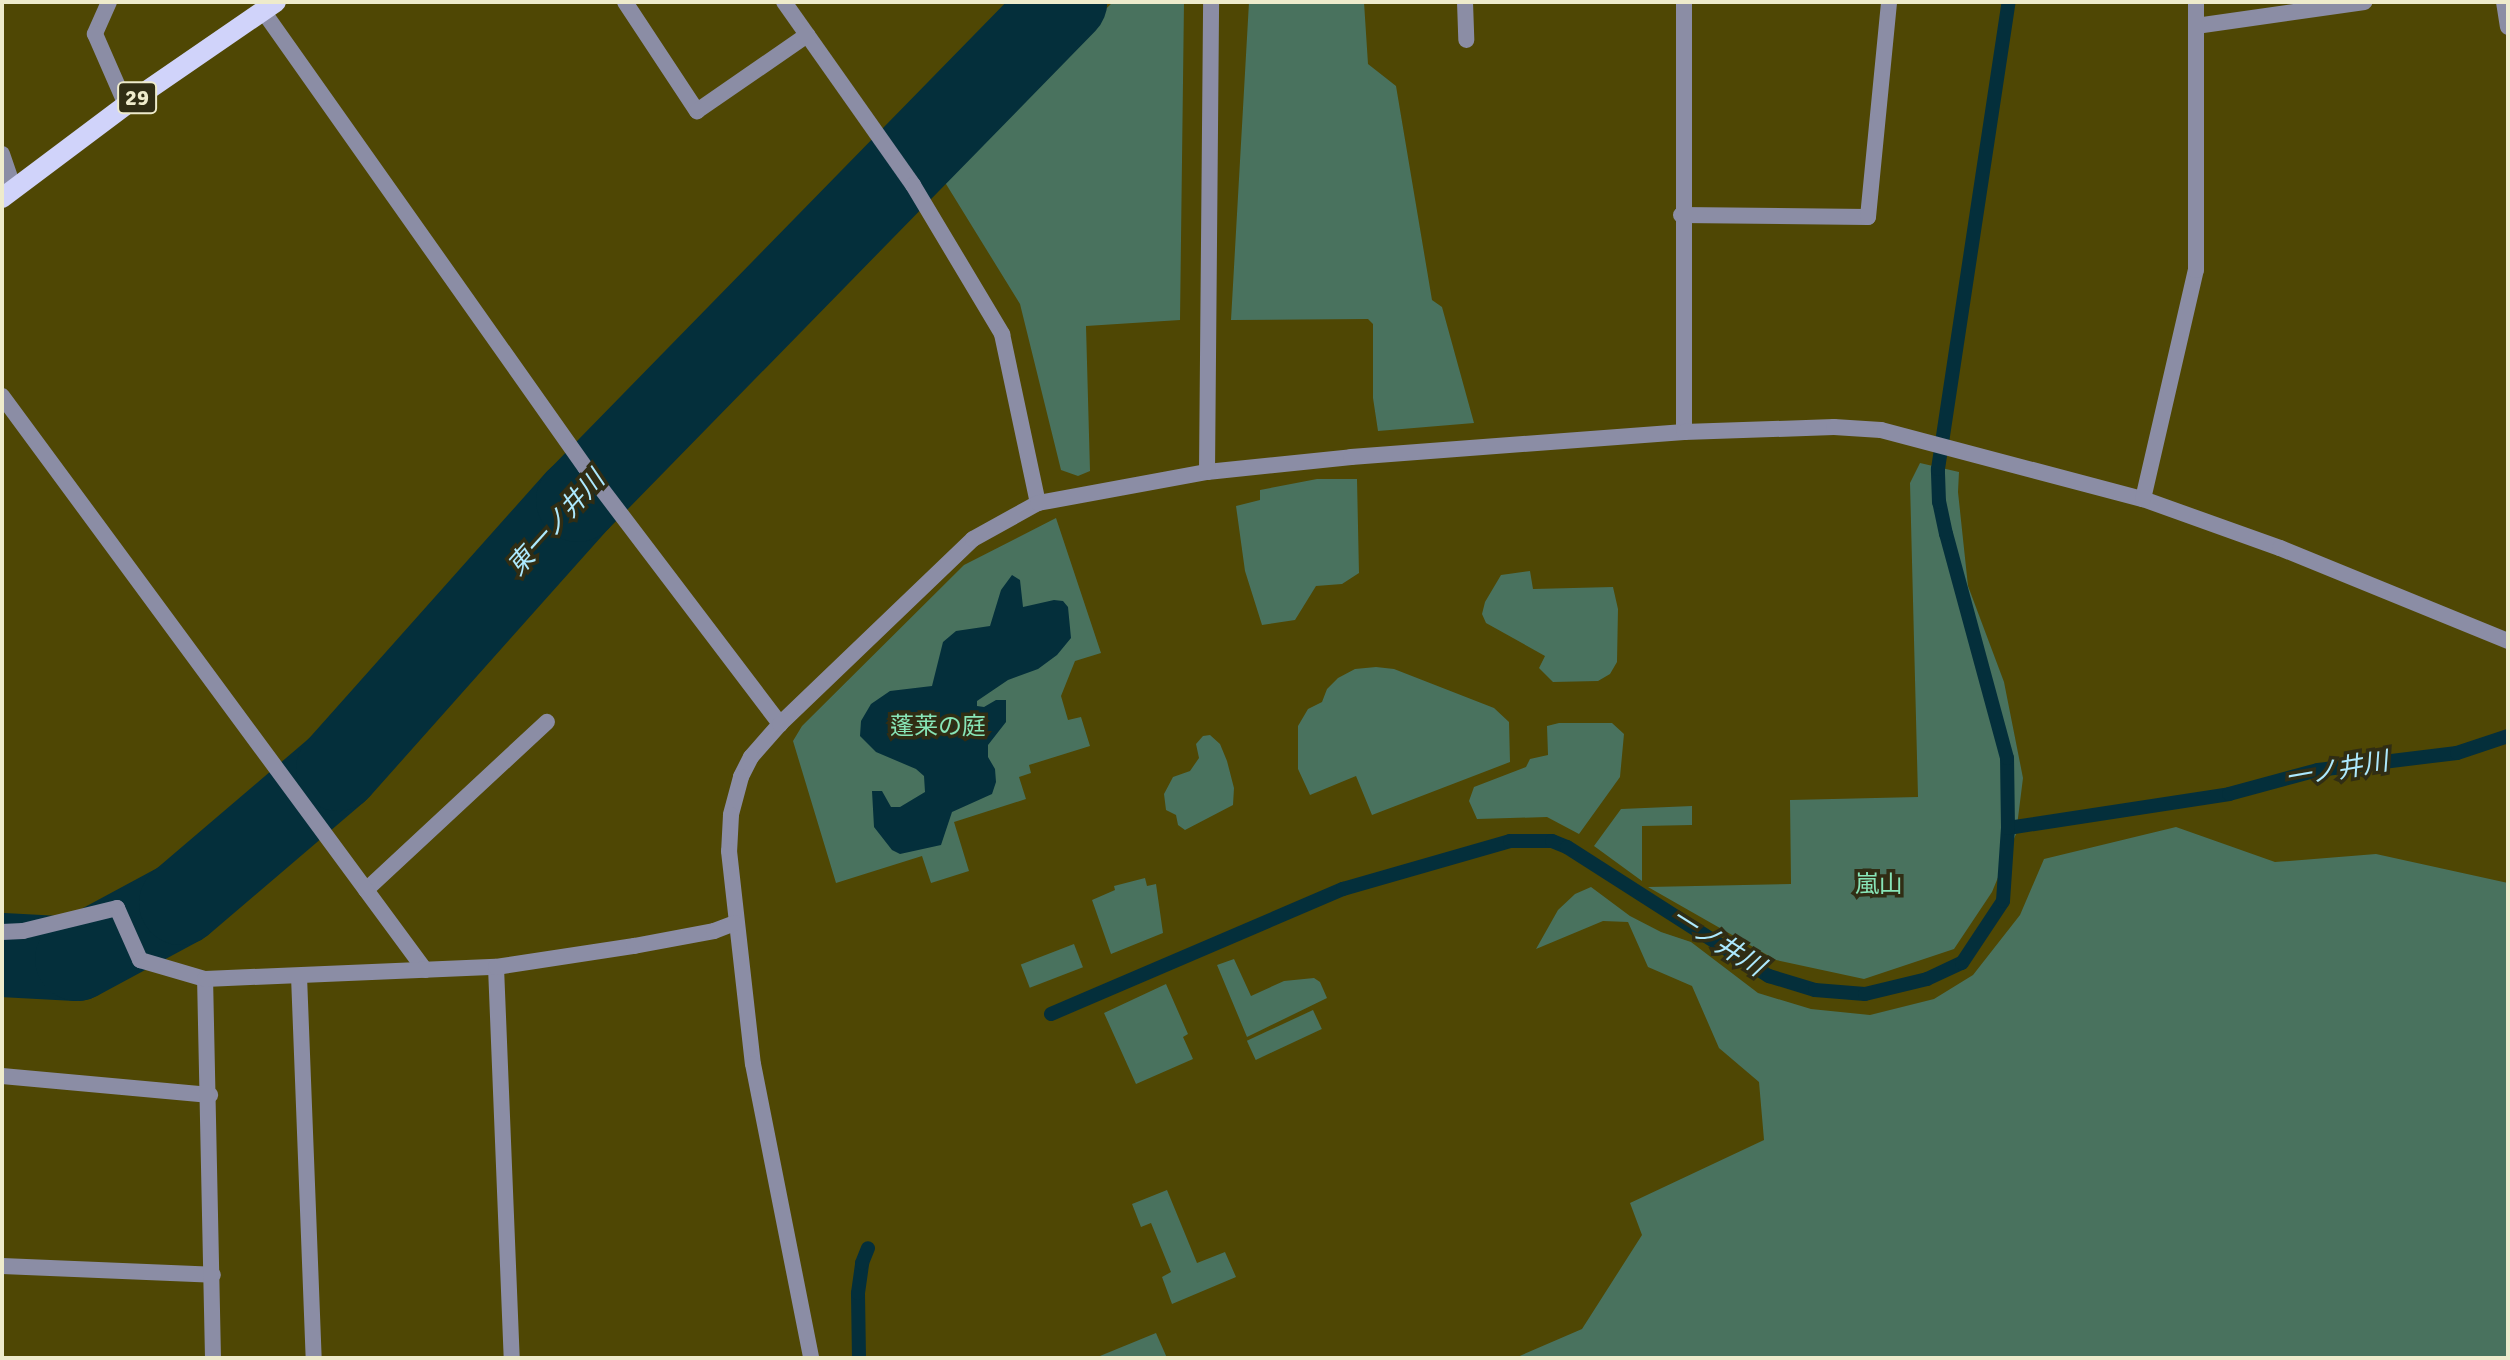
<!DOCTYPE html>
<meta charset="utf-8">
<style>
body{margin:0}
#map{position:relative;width:2510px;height:1360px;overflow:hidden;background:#4f4704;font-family:Signika,"Noto Sans JP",sans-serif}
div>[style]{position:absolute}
.green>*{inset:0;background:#49725e;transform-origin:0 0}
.water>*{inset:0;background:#042f3b}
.stream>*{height:14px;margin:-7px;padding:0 7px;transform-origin:7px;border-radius:7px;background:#042f3b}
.river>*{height:84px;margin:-42px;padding:0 42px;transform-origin:42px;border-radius:42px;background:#042f3b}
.service>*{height:16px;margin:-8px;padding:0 8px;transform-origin:8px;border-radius:8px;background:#8b8da5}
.minor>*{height:16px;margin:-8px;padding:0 8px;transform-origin:8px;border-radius:8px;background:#8b8da5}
.primary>*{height:20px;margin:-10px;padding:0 10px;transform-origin:10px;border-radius:10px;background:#d0d3fa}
span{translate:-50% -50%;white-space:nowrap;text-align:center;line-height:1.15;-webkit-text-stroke:7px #302d14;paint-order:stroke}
.shield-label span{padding:2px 6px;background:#302d14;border:2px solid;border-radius:6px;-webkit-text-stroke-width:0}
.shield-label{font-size:22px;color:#eeebcc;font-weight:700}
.park-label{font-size:24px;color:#88e5b7}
.water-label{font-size:26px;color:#ade9fe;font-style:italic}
.frame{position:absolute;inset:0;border:4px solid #eeebcc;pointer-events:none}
</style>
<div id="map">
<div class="green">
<i style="clip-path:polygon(1113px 2px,1184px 2px,1180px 320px,1086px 326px,1090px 471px,1078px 476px,1061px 470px,1020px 304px,938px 171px)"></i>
<i style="clip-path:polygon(1249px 2px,1364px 2px,1368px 64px,1396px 86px,1432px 300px,1442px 307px,1474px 423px,1378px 431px,1373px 398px,1373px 324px,1368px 319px,1231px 320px)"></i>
<i style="clip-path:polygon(1920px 463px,1959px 472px,1958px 492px,1968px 586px,2004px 682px,2023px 778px,2016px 834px,1992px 892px,1954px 949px,1864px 979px,1776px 960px,1648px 887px,1791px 884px,1790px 800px,1918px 797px,1910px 483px)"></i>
<i style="clip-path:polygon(1317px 479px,1357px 479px,1359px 573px,1342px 584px,1316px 586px,1295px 620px,1262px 625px,1245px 571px,1236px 506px,1260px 500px,1260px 490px)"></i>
<i style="clip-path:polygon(1056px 518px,1101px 653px,1075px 661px,1061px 696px,1068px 720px,1081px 717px,1090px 746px,1029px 765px,1031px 773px,1019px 777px,1026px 799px,954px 822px,969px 871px,931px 883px,922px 856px,836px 883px,793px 741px,802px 726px,964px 565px)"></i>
<i style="clip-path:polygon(1530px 571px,1533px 589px,1613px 587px,1618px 609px,1617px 662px,1610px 674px,1598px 681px,1553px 682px,1539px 668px,1545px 656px,1486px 623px,1482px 614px,1485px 602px,1501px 575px)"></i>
<i style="clip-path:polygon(1376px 667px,1394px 669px,1494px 708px,1509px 722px,1510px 762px,1372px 815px,1356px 776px,1310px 795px,1298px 769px,1298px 726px,1308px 709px,1322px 702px,1327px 689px,1338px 678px,1355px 669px)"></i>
<i style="clip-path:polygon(1559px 723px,1612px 723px,1624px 734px,1620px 777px,1579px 834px,1547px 817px,1477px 819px,1469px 801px,1474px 787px,1526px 767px,1530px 759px,1548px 755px,1547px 726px)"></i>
<i style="clip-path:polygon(1210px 735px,1220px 744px,1227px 761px,1234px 788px,1233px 805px,1185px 830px,1178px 825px,1176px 815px,1166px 810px,1164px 794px,1173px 777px,1190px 771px,1199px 758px,1196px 744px,1203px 736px)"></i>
<i style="clip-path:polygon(1692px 806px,1692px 825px,1642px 826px,1642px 881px,1594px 846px,1621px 809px)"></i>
<i style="clip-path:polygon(2176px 827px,2275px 862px,2376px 854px,2508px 883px,2508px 1358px,1515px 1358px,1582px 1329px,1642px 1235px,1630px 1203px,1764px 1140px,1759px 1082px,1719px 1048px,1692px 986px,1648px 967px,1628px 922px,1603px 921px,1536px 949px,1558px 910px,1575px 894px,1591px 887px,1630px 916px,1661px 932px,1691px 942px,1758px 993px,1811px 1009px,1870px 1015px,1934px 999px,1973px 975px,2020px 915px,2044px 859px)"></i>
<i style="clip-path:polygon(1145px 878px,1147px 886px,1156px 884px,1163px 933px,1111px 954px,1092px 900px,1115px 890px,1114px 886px)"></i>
<i style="left:1074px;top:944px;width:25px;height:57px;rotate:69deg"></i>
<i style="clip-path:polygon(1234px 959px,1251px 996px,1284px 981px,1314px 978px,1320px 982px,1327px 998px,1247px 1037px,1217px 965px)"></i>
<i style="clip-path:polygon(1166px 984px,1188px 1034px,1183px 1037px,1193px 1059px,1136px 1084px,1104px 1013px)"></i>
<i style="left:1313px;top:1010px;width:21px;height:73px;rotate:65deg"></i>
<i style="clip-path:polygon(1167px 1190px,1197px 1263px,1225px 1252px,1236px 1277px,1172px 1304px,1162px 1277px,1171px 1272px,1151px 1223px,1141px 1227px,1132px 1204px)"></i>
<i style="clip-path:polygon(1156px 1333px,1167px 1358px,1095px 1358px)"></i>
</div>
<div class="water">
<i style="clip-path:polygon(1012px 575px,1020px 580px,1023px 607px,1054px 600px,1063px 601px,1068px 607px,1071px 638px,1057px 655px,1038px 669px,1008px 680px,977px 701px,977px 706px,984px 707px,996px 700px,1006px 700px,1006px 722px,988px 745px,988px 757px,995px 769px,996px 782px,992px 794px,952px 812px,941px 845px,900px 854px,892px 850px,874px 827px,872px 791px,882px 791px,891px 807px,900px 807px,925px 792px,924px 776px,916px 769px,876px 752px,860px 736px,861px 721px,871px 704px,890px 691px,932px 686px,943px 642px,956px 631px,990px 626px,1001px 590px)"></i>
</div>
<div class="stream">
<i style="left:2008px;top:828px;width:224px;rotate:-8.7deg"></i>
<i style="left:2229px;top:794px;width:92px;rotate:-15.1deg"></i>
<i style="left:2318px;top:770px;width:140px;rotate:-7deg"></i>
<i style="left:2457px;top:753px;width:54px;rotate:-18.4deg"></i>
<i style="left:1051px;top:1014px;width:318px;rotate:-23.2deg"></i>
<i style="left:1343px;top:889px;width:174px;rotate:-16deg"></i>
<i style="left:1510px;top:841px;width:42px"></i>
<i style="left:1552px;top:841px;width:16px;rotate:22deg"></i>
<i style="left:1567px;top:847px;width:240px;rotate:32.6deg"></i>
<i style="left:1769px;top:976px;width:48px;rotate:16.9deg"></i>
<i style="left:1815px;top:990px;width:50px;rotate:4.6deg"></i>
<i style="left:1865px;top:994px;width:64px;rotate:-13.6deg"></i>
<i style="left:1927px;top:979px;width:38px;rotate:-25deg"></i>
<i style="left:1962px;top:963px;width:74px;rotate:-56.5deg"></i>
<i style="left:2003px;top:901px;width:73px;rotate:-86.1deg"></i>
<i style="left:2008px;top:828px;width:70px;rotate:-90.8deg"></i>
<i style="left:2007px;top:758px;width:232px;rotate:-105.2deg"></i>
<i style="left:1946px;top:534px;width:33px;rotate:-102deg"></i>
<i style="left:1939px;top:502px;width:33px;rotate:-92deg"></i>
<i style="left:1938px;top:469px;width:472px;rotate:-81.4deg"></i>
<i style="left:859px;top:1358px;width:65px;rotate:-90.9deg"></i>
<i style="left:858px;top:1293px;width:30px;rotate:-82deg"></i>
<i style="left:862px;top:1263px;width:16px;rotate:-68deg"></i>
</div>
<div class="river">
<i style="left:2px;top:955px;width:75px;rotate:3.1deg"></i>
<i style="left:77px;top:959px;width:118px;rotate:-28.3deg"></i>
<i style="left:181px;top:903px;width:206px;rotate:-40.5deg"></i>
<i style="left:338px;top:769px;width:361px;rotate:-48.3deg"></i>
<i style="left:578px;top:500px;width:697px;rotate:-45.64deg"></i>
</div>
<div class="service">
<i style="left:625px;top:2px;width:131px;rotate:56.6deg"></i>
<i style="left:697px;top:111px;width:134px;rotate:-34.6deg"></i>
<i style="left:1465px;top:2px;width:38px;rotate:88deg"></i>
<i style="left:1681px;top:215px;width:187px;rotate:0.6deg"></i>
<i style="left:1868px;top:217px;width:216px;rotate:-84.4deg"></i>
<i style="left:366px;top:890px;width:247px;rotate:-42.9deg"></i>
<i style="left:2px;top:932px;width:21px;rotate:-3deg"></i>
<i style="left:23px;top:931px;width:97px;rotate:-13.7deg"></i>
<i style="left:117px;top:908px;width:57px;rotate:66.1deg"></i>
<i style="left:140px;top:960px;width:68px;rotate:16.3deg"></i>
<i style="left:299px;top:976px;width:382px;rotate:87.8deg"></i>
<i style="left:2px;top:1076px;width:209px;rotate:5.2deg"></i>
</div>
<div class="minor">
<i style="left:109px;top:2px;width:35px;rotate:114deg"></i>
<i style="left:95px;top:34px;width:77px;rotate:66.4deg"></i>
<i style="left:784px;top:2px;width:224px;rotate:54.8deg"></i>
<i style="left:913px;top:185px;width:174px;rotate:59.1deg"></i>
<i style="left:1002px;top:334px;width:173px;rotate:78deg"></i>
<i style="left:2504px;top:2px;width:25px;rotate:81deg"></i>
<i style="left:263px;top:11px;width:558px;rotate:54.77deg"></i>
<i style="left:585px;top:467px;width:323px;rotate:52.8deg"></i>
<i style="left:780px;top:724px;width:44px;rotate:131.3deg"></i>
<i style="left:751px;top:757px;width:22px;rotate:117deg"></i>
<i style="left:741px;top:777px;width:39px;rotate:105deg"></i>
<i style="left:731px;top:815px;width:36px;rotate:93deg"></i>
<i style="left:729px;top:851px;width:214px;rotate:83.6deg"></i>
<i style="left:753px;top:1064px;width:300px;rotate:78.8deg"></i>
<i style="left:2196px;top:26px;width:170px;rotate:-8.1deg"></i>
<i style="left:2px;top:154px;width:37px;rotate:71deg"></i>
<i style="left:2px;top:396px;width:713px;rotate:53.61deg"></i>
<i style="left:1684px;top:432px;width:430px;rotate:-90deg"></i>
<i style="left:1207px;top:472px;width:145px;rotate:-5.9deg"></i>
<i style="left:1351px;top:457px;width:334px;rotate:-4.3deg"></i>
<i style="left:1684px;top:432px;width:150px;rotate:-1.9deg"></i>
<i style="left:1834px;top:427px;width:47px;rotate:3.7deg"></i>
<i style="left:1881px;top:430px;width:271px;rotate:14.8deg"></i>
<i style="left:2143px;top:499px;width:145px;rotate:19.7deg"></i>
<i style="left:2280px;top:548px;width:246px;rotate:22.2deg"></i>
<i style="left:2143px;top:499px;width:235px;rotate:-77deg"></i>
<i style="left:2196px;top:270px;width:268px;rotate:-90deg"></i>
<i style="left:780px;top:724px;width:267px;rotate:-43.8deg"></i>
<i style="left:973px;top:539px;width:74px;rotate:-29deg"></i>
<i style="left:1038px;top:503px;width:172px;rotate:-10.4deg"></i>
<i style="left:1207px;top:472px;width:470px;rotate:-89.5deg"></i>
<i style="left:496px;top:967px;width:391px;rotate:87.7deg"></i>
<i style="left:2px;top:1266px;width:211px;rotate:2.4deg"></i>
<i style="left:213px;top:1358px;width:379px;rotate:-91.2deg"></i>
<i style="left:205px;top:979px;width:291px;rotate:-2.4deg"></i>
<i style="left:496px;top:967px;width:140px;rotate:-8.7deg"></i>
<i style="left:634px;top:946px;width:81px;rotate:-10.6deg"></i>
<i style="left:714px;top:931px;width:22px;rotate:-21deg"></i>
</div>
<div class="primary">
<i style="left:2px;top:198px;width:155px;rotate:-36.9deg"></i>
<i style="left:126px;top:105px;width:182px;rotate:-34.5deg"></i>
</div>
<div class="shield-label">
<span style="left:137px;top:98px">29</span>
</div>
<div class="park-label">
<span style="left:938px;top:727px">蓬莱の庭</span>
<span style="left:1879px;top:885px">嵐山</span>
</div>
<div class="water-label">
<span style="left:557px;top:524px;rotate:-48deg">東一ノ井川</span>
<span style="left:2337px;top:771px;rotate:-10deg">一ノ井川</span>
<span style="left:1717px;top:943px;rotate:32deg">一ノ井川</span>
</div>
<div class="frame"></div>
</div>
